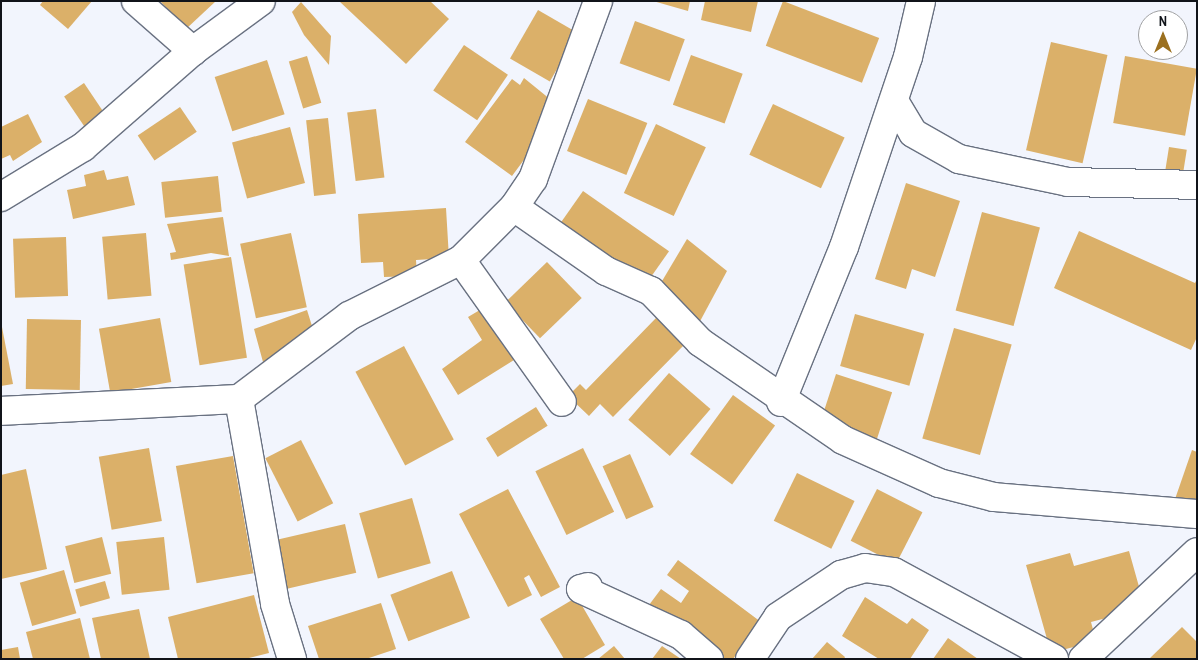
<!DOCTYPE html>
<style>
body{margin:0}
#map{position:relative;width:1198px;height:660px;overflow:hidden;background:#f2f5fd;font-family:"Archivo Narrow",sans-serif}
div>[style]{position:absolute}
.building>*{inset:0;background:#dbb069;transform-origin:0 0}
.roads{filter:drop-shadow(1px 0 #697181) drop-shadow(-1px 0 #697181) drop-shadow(0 1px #697181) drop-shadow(0 -1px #697181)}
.minor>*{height:28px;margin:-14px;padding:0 14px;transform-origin:14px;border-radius:14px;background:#fff}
span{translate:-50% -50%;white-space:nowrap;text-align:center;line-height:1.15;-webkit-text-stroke:5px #fff;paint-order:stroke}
.frame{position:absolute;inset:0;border:2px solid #11141a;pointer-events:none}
.north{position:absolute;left:1138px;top:10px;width:50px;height:50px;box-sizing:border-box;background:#fff;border:1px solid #a0a1a3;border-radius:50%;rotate:0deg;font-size:14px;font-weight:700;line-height:20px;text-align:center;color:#11141a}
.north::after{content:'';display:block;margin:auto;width:18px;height:22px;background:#9b701f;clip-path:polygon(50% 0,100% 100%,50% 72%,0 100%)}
</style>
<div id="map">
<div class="building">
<i style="clip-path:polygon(43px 1px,92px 1px,68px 29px,40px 5px)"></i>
<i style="clip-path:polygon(160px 1px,216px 1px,186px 29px)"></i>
<i style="clip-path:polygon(339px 1px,430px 1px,449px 19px,406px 64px)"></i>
<i style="clip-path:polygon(653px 1px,690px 1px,688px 11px)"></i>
<i style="clip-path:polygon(705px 1px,758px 1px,751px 32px,701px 20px)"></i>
<i style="left:783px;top:1px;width:103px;height:48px;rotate:21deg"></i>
<i style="clip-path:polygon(301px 2px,331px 36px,329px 65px,304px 35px,292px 12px)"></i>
<i style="left:538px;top:10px;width:46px;height:56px;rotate:30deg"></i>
<i style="left:635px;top:21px;width:53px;height:45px;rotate:20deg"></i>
<i style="left:1051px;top:42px;width:58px;height:111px;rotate:13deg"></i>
<i style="left:464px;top:45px;width:53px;height:55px;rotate:34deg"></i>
<i style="left:691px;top:55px;width:55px;height:53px;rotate:20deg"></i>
<i style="left:307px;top:56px;width:49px;height:19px;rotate:73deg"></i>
<i style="left:1125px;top:56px;width:73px;height:68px;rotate:10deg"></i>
<i style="left:267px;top:60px;width:57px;height:55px;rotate:72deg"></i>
<i style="clip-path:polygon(524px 78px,556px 104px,543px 134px,512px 176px,465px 142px,512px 79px,520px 85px)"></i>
<i style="left:84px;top:83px;width:46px;height:24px;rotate:56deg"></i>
<i style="left:588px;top:99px;width:64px;height:56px;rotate:22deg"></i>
<i style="left:773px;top:104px;width:79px;height:56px;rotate:25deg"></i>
<i style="left:180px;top:107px;width:30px;height:51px;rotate:56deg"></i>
<i style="left:376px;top:109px;width:69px;height:29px;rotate:83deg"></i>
<i style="clip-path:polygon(28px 114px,42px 142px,13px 161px,10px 155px,1px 159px,1px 127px)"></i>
<i style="left:328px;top:118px;width:76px;height:22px;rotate:84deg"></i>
<i style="left:656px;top:124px;width:55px;height:76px;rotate:25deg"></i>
<i style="left:290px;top:127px;width:58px;height:60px;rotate:75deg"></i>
<i style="left:1169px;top:147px;width:18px;height:32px;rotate:9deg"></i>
<i style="clip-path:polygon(104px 170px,107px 180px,128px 176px,135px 205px,73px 219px,67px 190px,86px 186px,84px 175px)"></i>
<i style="left:218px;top:176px;width:36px;height:57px;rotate:84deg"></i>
<i style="clip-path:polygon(906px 183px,960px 201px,935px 277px,912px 269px,906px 289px,875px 279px)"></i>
<i style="left:583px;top:191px;width:105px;height:56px;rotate:35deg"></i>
<i style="clip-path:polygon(446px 208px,449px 258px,416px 260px,417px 276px,384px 277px,383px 262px,361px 263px,358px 214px)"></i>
<i style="left:982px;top:212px;width:60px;height:102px;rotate:15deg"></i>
<i style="clip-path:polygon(223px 217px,229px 256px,211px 253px,171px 260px,170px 253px,176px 252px,167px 224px)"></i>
<i style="clip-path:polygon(1079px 231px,1195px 283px,1197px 279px,1197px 337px,1191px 350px,1054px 288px)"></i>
<i style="left:146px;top:233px;width:63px;height:44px;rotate:85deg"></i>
<i style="left:291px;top:233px;width:76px;height:52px;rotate:78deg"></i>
<i style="left:66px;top:237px;width:59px;height:53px;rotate:88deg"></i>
<i style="clip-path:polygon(687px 239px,727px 271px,698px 325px,652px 298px)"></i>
<i style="left:231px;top:257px;width:102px;height:48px;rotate:81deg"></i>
<i style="left:547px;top:262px;width:50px;height:58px;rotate:46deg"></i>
<i style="clip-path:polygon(490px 304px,522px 355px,458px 395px,442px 369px,482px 340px,468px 317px)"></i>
<i style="clip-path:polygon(307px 310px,312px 326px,321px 322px,327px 338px,263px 362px,254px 329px)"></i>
<i style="left:855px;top:314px;width:72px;height:54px;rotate:16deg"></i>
<i style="left:160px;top:318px;width:65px;height:62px;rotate:80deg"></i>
<i style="clip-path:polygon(656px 318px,684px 345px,613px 417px,600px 404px,589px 416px,568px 396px,580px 384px,586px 390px)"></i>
<i style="left:27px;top:319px;width:54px;height:70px;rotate:1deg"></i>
<i style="clip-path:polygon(1px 322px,13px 384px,1px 386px)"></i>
<i style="left:954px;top:328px;width:60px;height:115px;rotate:16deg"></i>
<i style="left:404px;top:346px;width:106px;height:55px;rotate:62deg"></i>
<i style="left:669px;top:373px;width:55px;height:62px;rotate:41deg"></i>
<i style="left:836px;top:374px;width:59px;height:51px;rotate:18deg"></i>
<i style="left:733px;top:395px;width:52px;height:73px;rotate:36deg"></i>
<i style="left:536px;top:407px;width:22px;height:59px;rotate:58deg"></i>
<i style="left:301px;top:440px;width:71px;height:40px;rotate:63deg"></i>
<i style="left:149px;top:448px;width:74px;height:51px;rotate:80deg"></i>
<i style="left:583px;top:448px;width:71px;height:53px;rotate:64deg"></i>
<i style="clip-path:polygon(1192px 450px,1197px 452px,1197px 510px,1174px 502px)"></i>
<i style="left:630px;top:454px;width:58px;height:30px;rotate:66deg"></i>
<i style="left:233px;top:456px;width:119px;height:58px;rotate:80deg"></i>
<i style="clip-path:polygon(26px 469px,47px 569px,1px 579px,1px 475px)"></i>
<i style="left:797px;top:473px;width:64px;height:53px;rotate:26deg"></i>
<i style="clip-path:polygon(508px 489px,560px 587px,541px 597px,529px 575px,524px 578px,532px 595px,508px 607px,459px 514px)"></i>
<i style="left:877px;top:489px;width:51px;height:58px;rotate:27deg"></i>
<i style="left:412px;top:498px;width:68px;height:55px;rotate:74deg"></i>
<i style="left:345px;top:524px;width:50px;height:71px;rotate:77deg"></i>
<i style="left:102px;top:537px;width:38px;height:38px;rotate:76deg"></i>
<i style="left:164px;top:537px;width:53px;height:48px;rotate:84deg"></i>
<i style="clip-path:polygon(1129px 551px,1145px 608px,1091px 622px,1096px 641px,1051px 653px,1026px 565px,1070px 553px,1074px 566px)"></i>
<i style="clip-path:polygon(678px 560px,761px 622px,733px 659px,721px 659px,649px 605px,661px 589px,681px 603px,689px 591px,667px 575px)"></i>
<i style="left:64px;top:570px;width:45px;height:46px;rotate:74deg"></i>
<i style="left:452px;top:571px;width:50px;height:66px;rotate:69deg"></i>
<i style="left:105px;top:581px;width:18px;height:31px;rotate:74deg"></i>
<i style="clip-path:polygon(254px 595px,269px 653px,245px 659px,178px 659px,168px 617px)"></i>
<i style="clip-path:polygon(577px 597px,605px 645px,582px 659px,564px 659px,540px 619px)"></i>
<i style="clip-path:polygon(865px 597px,907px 624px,912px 618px,929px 630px,910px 659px,879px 659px,842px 636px)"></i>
<i style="clip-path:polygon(381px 603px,396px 649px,366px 659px,319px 659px,308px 626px)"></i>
<i style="clip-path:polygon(139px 609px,150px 659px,101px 659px,92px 618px)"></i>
<i style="clip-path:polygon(80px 618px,90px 659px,33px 659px,26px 632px)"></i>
<i style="clip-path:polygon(1182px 627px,1197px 642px,1197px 659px,1149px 659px)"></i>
<i style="clip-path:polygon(948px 638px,978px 659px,933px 659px)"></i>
<i style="clip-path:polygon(827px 642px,845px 657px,844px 659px,812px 659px)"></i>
<i style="clip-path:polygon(614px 646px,625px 659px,598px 659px)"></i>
<i style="clip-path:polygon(662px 646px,681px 659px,652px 659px)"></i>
<i style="clip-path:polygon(18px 647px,20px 659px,1px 659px,1px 650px)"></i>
</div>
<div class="roads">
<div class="minor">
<i style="left:136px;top:1px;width:76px;rotate:41.3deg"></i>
<i style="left:894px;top:101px;width:37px;rotate:59deg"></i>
<i style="left:913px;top:133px;width:53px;rotate:29.5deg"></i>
<i style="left:959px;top:159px;width:111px;rotate:11.9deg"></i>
<i style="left:1068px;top:182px;width:129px;rotate:1.3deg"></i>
<i style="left:1px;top:197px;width:96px;rotate:-31.4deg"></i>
<i style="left:83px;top:147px;width:146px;rotate:-41.1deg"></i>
<i style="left:193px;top:51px;width:84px;rotate:-36.3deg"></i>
<i style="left:514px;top:207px;width:112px;rotate:34.8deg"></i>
<i style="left:606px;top:271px;width:49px;rotate:24deg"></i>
<i style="left:651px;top:291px;width:71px;rotate:46.1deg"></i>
<i style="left:700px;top:342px;width:173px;rotate:34.4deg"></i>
<i style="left:843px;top:440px;width:105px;rotate:24.1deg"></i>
<i style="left:939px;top:483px;width:57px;rotate:14.3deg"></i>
<i style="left:994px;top:497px;width:204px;rotate:4.8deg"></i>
<i style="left:461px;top:260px;width:174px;rotate:54.6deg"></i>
<i style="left:239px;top:399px;width:208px;rotate:80deg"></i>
<i style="left:275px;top:604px;width:58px;rotate:72.8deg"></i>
<i style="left:781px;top:402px;width:167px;rotate:-67.9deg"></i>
<i style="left:844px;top:247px;width:200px;rotate:-71.4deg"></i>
<i style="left:908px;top:57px;width:57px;rotate:-76.9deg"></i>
<i style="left:1px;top:411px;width:238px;rotate:-2.9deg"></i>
<i style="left:239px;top:399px;width:138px;rotate:-37deg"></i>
<i style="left:349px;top:316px;width:125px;rotate:-26.6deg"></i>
<i style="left:461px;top:260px;width:75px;rotate:-45deg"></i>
<i style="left:514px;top:207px;width:34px;rotate:-56deg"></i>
<i style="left:533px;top:179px;width:189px;rotate:-69.9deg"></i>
<i style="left:588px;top:587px;width:7px;rotate:164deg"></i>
<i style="left:581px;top:589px;width:110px;rotate:24.7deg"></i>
<i style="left:681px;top:635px;width:37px;rotate:41deg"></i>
<i style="left:750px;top:659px;width:50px;rotate:-56.3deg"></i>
<i style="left:778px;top:617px;width:76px;rotate:-33.7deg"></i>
<i style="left:841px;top:575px;width:25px;rotate:-16deg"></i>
<i style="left:865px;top:568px;width:29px;rotate:8deg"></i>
<i style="left:894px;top:572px;width:182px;rotate:28.5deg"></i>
<i style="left:1083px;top:659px;width:156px;rotate:-43.2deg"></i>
</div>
</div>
<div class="frame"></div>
<div class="north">N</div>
</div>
